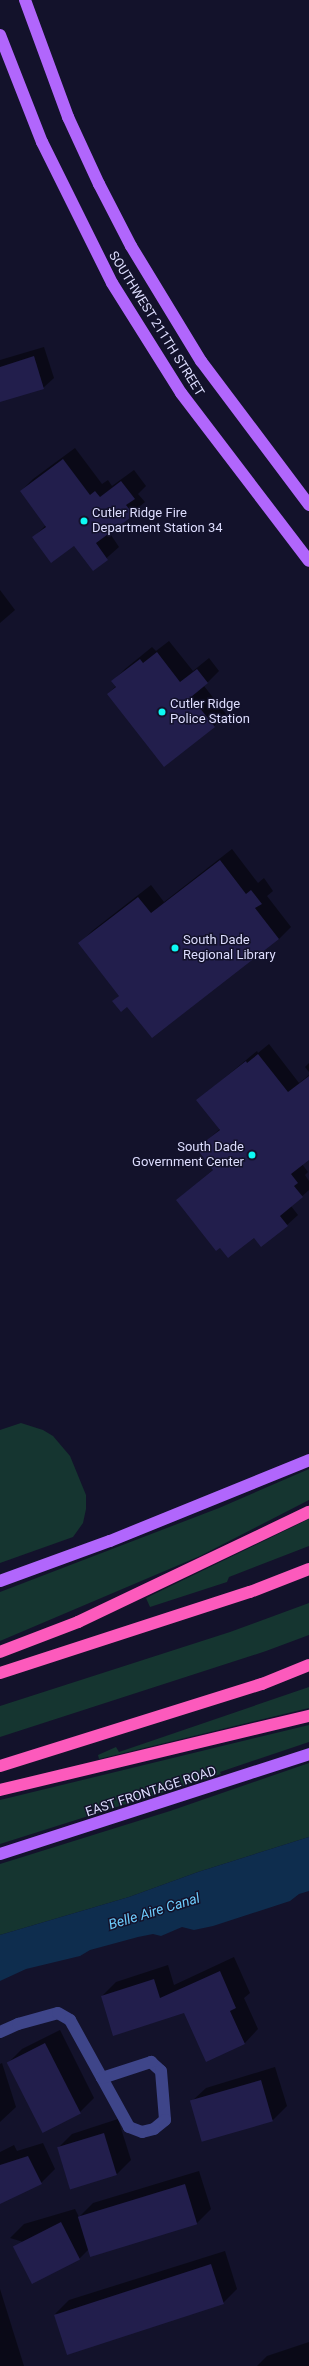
<!DOCTYPE html>
<style>
body{margin:0}
#map{position:relative;width:309px;height:2366px;overflow:hidden;background:#13122b;font-family:Roboto,sans-serif}
div>[style]{position:absolute}
.green>*{inset:0;background:#153530}
.water>*{inset:0;background:#0e2d4e}
.shadow>*{inset:0;background:#0007}
.building>*{inset:0;background:#221e4c;transform-origin:0 0}
.minor>*{height:12px;margin:-6px;padding:0 6px;transform-origin:6px;border-radius:6px;background:#3e4589}
.major>*{height:12px;margin:-6px;padding:0 6px;transform-origin:6px;border-radius:6px;background:#b166fc}
.highway>*{height:12px;margin:-6px;padding:0 6px;transform-origin:6px;border-radius:6px;background:#fc5abc}
.dots>*{width:11px;height:11px;translate:-50% -50%;box-sizing:border-box;border:2px solid #13122b;border-radius:50%}
span{translate:-50% -50%;white-space:nowrap;text-align:center;line-height:1.15;-webkit-text-stroke:3px #13122b;paint-order:stroke}
.street-label{font-size:13px;color:#ddddfe}
.poi-label{font-size:13px;color:#ddddfe}
.left{translate:0 -50%;text-align:left}
.right{translate:-100% -50%;text-align:right}
.water-label{font-size:14px;color:#6dccfc;font-style:italic}
</style>
<div id="map">
<div class="green">
<i style="clip-path:polygon(21px 1423px,43px 1430px,53px 1436px,70px 1456px,86px 1495px,86px 1509px,83px 1523px,73px 1537px,0 1563px,0 1430px)"></i>
<i style="clip-path:polygon(309px 1469px,309px 1500px,200px 1556px,0 1641px,0 1592px,219px 1508px)"></i>
<i style="clip-path:polygon(309px 1519px,309px 1546px,229px 1577px,227px 1582px,150px 1607px,146px 1598px)"></i>
<i style="clip-path:polygon(309px 1603px,309px 1635px,266px 1651px,0 1737px,0 1706px,230px 1632px)"></i>
<i style="clip-path:polygon(309px 1687px,309px 1708px,99px 1759px,98px 1755px,116px 1747px,119px 1752px)"></i>
<i style="clip-path:polygon(309px 1725px,309px 1742px,220px 1772px,221px 1774px,0 1844px,0 1800px)"></i>
<i style="clip-path:polygon(309px 1763px,309px 1837px,198px 1872px,129px 1897px,0 1935px,0 1864px,170px 1811px)"></i>
</div>
<div class="water">
<i style="clip-path:polygon(309px 1837px,309px 1891px,299px 1894px,290px 1901px,213px 1926px,194px 1930px,182px 1927px,161px 1936px,153px 1934px,138px 1937px,90px 1950px,80px 1956px,26px 1969px,0 1981px,0 1935px,129px 1897px,198px 1872px)"></i>
</div>
<div class="shadow">
<i style="clip-path:polygon(44px 347px,54px 378px,43px 388px,0 401px,0 360px)"></i>
<i style="clip-path:polygon(75px 448px,102px 484px,108px 480px,112px 486px,134px 470px,146px 486px,138px 494px,145px 502px,109px 532px,119px 547px,93px 570px,74px 544px,34px 537px,46px 525px,21px 491px,33px 479px)"></i>
<i style="clip-path:polygon(0 590px,15px 610px,0 623px)"></i>
<i style="clip-path:polygon(169px 641px,193px 671px,209px 658px,219px 671px,204px 686px,226px 714px,214px 726px,108px 694px,116px 686px,113px 681px,125px 669px,152px 647px,156px 651px)"></i>
<i style="clip-path:polygon(232px 849px,258px 883px,264px 878px,273px 891px,267px 896px,291px 927px,279px 939px,127px 1005px,114px 1001px,120px 995px,80px 943px,92px 931px,151px 885px,164px 902px)"></i>
<i style="clip-path:polygon(269px 1044px,299px 1083px,309px 1075px,309px 1159px,302px 1164px,308px 1172px,305px 1175px,309px 1181px,309px 1190px,291px 1206px,298px 1215px,287px 1225px,254px 1237px,177px 1200px,214px 1169px,198px 1148px,220px 1129px,198px 1100px,257px 1051px,258px 1053px)"></i>
<i style="clip-path:polygon(309px 1063px,309px 1072px,305px 1067px)"></i>
<i style="clip-path:polygon(234px 1957px,250px 1993px,244px 1998px,258px 2029px,244px 2044px,184px 2012px,102px 1996px,116px 1982px,168px 1965px,174px 1985px)"></i>
<i style="clip-path:polygon(60px 2030px,94px 2098px,80px 2112px,8px 2063px,22px 2049px)"></i>
<i style="clip-path:polygon(2px 2063px,16px 2107px,0 2122px,0 2064px)"></i>
<i style="clip-path:polygon(275px 2067px,287px 2106px,273px 2120px,191px 2102px,206px 2088px)"></i>
<i style="clip-path:polygon(118px 2119px,131px 2160px,117px 2174px,58px 2148px,72px 2134px)"></i>
<i style="clip-path:polygon(43px 2143px,55px 2169px,41px 2183px,0 2203px,0 2152px,14px 2145px,17px 2151px)"></i>
<i style="clip-path:polygon(199px 2171px,211px 2209px,197px 2223px,91px 2255px,89px 2249px,79px 2259px,10px 2238px,24px 2224px,75px 2209px,79px 2217px,93px 2203px)"></i>
<i style="clip-path:polygon(225px 2251px,237px 2289px,223px 2303px,55px 2314px,69px 2300px)"></i>
<i style="clip-path:polygon(0 2289px,24px 2366px,0 2366px)"></i>
<i style="clip-path:polygon(309px 2342px,309px 2366px,257px 2366px,267px 2356px)"></i>
</div>
<div class="building">
<i style="clip-path:polygon(34px 356px,44px 389px,0 402px,0 367px)"></i>
<i style="clip-path:polygon(63px 459px,90px 495px,95px 491px,100px 497px,121px 481px,135px 499px,126px 505px,134px 515px,96px 543px,108px 560px,93px 571px,74px 546px,51px 563px,32px 537px,46px 527px,20px 491px)"></i>
<i style="clip-path:polygon(157px 652px,180px 682px,197px 669px,208px 683px,191px 697px,215px 727px,164px 767px,107px 694px,116px 687px,111px 681px,140px 659px,143px 663px)"></i>
<i style="clip-path:polygon(220px 860px,246px 894px,251px 890px,262px 904px,255px 908px,279px 939px,152px 1038px,127px 1007px,121px 1012px,112px 1001px,119px 996px,78px 943px,138px 897px,151px 913px)"></i>
<i style="clip-path:polygon(258px 1054px,288px 1092px,309px 1076px,309px 1160px,291px 1174px,298px 1183px,294px 1186px,303px 1197px,280px 1216px,288px 1226px,261px 1247px,254px 1238px,228px 1258px,220px 1248px,216px 1251px,176px 1200px,213px 1170px,196px 1148px,220px 1130px,196px 1100px,246px 1061px,247px 1063px)"></i>
<i style="clip-path:polygon(220px 1971px,236px 2008px,230px 2011px,245px 2044px,206px 2062px,184px 2013px,113px 2036px,101px 1996px,154px 1979px,160px 1998px)"></i>
<i style="left:45px;top:2043px;width:79px;height:43px;rotate:63deg"></i>
<i style="left:261px;top:2080px;width:43px;height:74px;rotate:74deg"></i>
<i style="left:104px;top:2133px;width:44px;height:49px;rotate:73deg"></i>
<i style="clip-path:polygon(28px 2156px,42px 2184px,0 2204px,0 2165px)"></i>
<i style="left:185px;top:2184px;width:42px;height:112px;rotate:73deg"></i>
<i style="left:61px;top:2222px;width:42px;height:54px;rotate:63deg"></i>
<i style="left:211px;top:2264px;width:42px;height:165px;rotate:72deg"></i>
</div>
<div class="minor">
<i style="left:0;top:2032px;width:20px;rotate:-24deg"></i>
<i style="left:18px;top:2024px;width:41px;rotate:-15.4deg"></i>
<i style="left:58px;top:2013px;width:14px;rotate:30deg"></i>
<i style="left:70px;top:2020px;width:66px;rotate:61.1deg"></i>
<i style="left:151px;top:2062px;width:13px;rotate:42deg"></i>
<i style="left:161px;top:2071px;width:49px;rotate:85.3deg"></i>
<i style="left:165px;top:2120px;width:14px;rotate:141deg"></i>
<i style="left:154px;top:2129px;width:12px;rotate:166deg"></i>
<i style="left:142px;top:2132px;width:14px;rotate:-159deg"></i>
<i style="left:129px;top:2127px;width:56px;rotate:-118.9deg"></i>
<i style="left:102px;top:2078px;width:52px;rotate:-18.1deg"></i>
</div>
<div class="major">
<i style="left:25px;top:0;width:125px;rotate:69.8deg"></i>
<i style="left:68px;top:117px;width:74px;rotate:65.2deg"></i>
<i style="left:99px;top:184px;width:70px;rotate:62.7deg"></i>
<i style="left:131px;top:246px;width:135px;rotate:58.7deg"></i>
<i style="left:201px;top:361px;width:180px;rotate:53.1deg"></i>
<i style="left:0;top:35px;width:115px;rotate:68.6deg"></i>
<i style="left:42px;top:142px;width:157px;rotate:63.6deg"></i>
<i style="left:112px;top:283px;width:130px;rotate:57.9deg"></i>
<i style="left:181px;top:393px;width:211px;rotate:52.7deg"></i>
<i style="left:0;top:1581px;width:117px;rotate:-20deg"></i>
<i style="left:110px;top:1541px;width:215px;rotate:-22.1deg"></i>
<i style="left:0;top:1854px;width:325px;rotate:-17.9deg"></i>
</div>
<div class="highway">
<i style="left:0;top:1652px;width:84px;rotate:-21deg"></i>
<i style="left:78px;top:1622px;width:256px;rotate:-25.5deg"></i>
<i style="left:0;top:1673px;width:263px;rotate:-18deg"></i>
<i style="left:250px;top:1592px;width:63px;rotate:-21.3deg"></i>
<i style="left:0;top:1766px;width:275px;rotate:-17.4deg"></i>
<i style="left:262px;top:1684px;width:51px;rotate:-22deg"></i>
<i style="left:0;top:1790px;width:318px;rotate:-13.5deg"></i>
</div>
<div class="dots">
<i style="left:84px;top:521px;background:#0dfaf4"></i>
<i style="left:162px;top:712px;background:#0dfaf4"></i>
<i style="left:175px;top:948px;background:#0dfaf4"></i>
<i style="left:252px;top:1155px;background:#0dfaf4"></i>
</div>
<div class="street-label">
<span style="left:156px;top:324px;rotate:58deg">SOUTHWEST 211TH STREET</span>
<span style="left:151px;top:1792px;rotate:-18deg">EAST FRONTAGE ROAD</span>
</div>
<div class="poi-label">
<span class="left" style="left:92px;top:521px">Cutler Ridge Fire<br>Department Station 34</span>
<span class="left" style="left:170px;top:712px">Cutler Ridge<br>Police Station</span>
<span class="left" style="left:183px;top:948px">South Dade<br>Regional Library</span>
<span class="right" style="left:244px;top:1155px">South Dade<br>Government Center</span>
</div>
<div class="water-label">
<span style="left:154px;top:1911px;rotate:-17deg">Belle Aire Canal</span>
</div>
</div>
